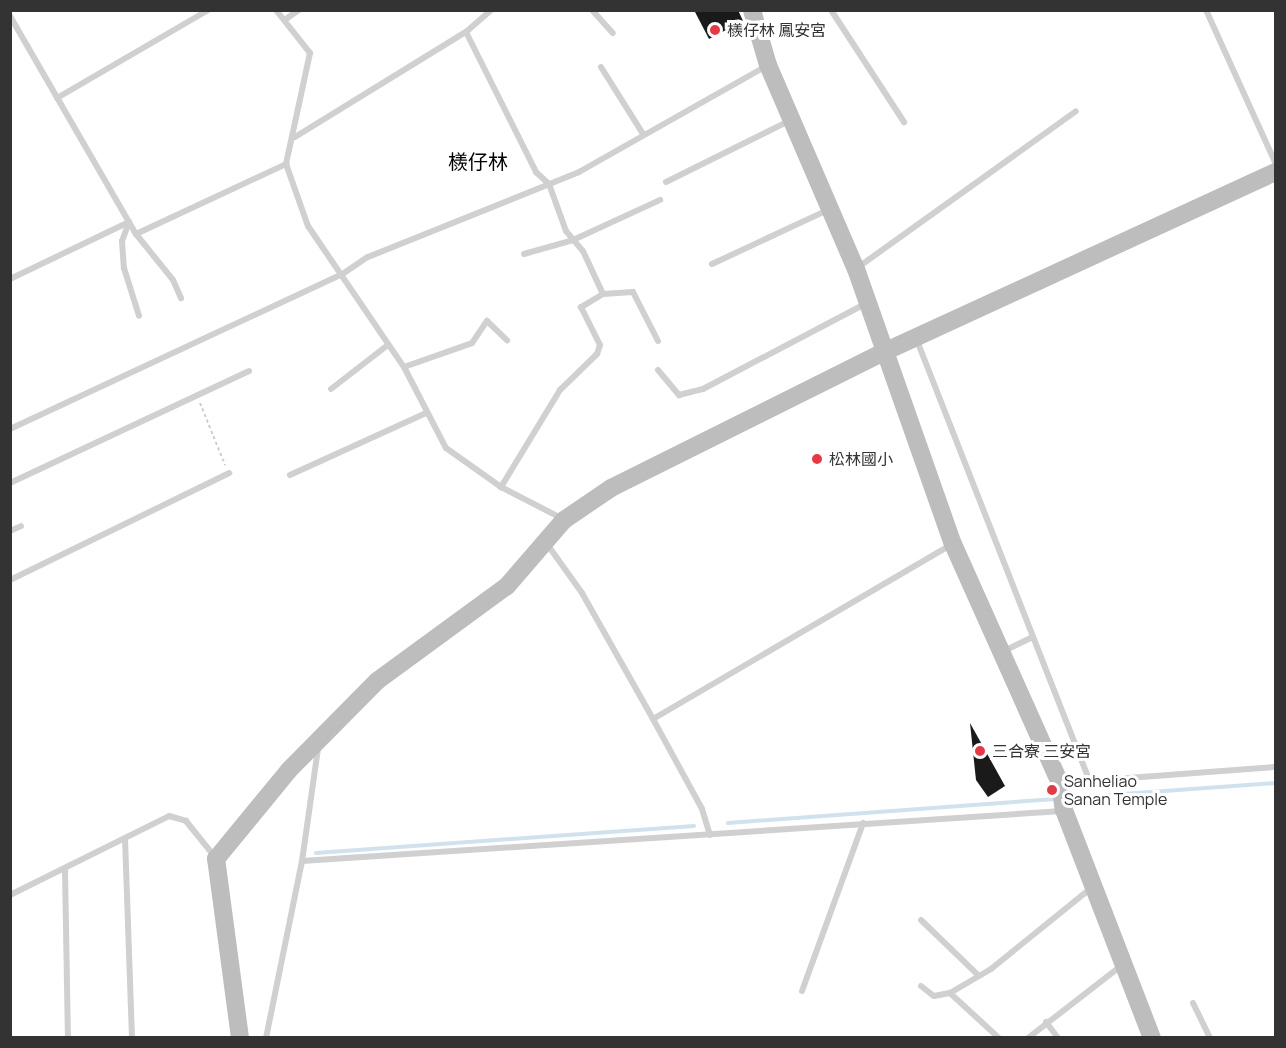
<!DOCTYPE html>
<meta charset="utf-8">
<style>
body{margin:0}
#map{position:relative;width:1286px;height:1048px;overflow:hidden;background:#fff;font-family:Manrope,"Noto Sans TC",sans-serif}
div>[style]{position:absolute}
.stream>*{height:4px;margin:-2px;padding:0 2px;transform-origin:2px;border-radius:2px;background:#cfe2ee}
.building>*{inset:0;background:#1a1a1a}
.path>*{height:2px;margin-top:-1px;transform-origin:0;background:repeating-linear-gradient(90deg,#cdcdcd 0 3px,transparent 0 6px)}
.lane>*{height:6px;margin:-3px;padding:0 3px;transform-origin:3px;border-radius:3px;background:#d0d0d0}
.secondary>*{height:18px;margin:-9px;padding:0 9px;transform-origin:9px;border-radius:9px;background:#bdbdbd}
.dots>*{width:16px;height:16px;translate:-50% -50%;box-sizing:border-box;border:3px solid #fff;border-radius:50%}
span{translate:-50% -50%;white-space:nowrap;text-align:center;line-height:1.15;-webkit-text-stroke:6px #fff;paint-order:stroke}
.poi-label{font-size:16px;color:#333}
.left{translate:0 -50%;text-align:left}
.quarter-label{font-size:20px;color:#000}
.frame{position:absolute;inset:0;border:12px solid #333;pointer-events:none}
</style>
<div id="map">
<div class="stream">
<i style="left:1067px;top:798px;width:210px;rotate:-4.1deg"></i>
<i style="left:728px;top:823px;width:329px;rotate:-4.2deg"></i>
<i style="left:316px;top:853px;width:379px;rotate:-4.1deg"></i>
</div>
<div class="building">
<i style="clip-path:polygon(694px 10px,738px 10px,743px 21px,709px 39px)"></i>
<i style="clip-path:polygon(970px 723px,1005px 786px,988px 797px,976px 780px)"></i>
</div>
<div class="path">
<i style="left:200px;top:403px;width:67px;rotate:68deg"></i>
</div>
<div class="lane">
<i style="left:276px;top:10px;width:55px;rotate:51.7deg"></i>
<i style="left:310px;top:53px;width:114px;rotate:102.2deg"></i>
<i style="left:286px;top:164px;width:66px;rotate:70.5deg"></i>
<i style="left:308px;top:226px;width:171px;rotate:55.8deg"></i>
<i style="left:404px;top:367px;width:91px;rotate:62.6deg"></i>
<i style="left:446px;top:448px;width:67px;rotate:35.3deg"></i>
<i style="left:501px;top:487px;width:68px;rotate:27.3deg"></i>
<i style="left:592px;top:10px;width:31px;rotate:48deg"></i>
<i style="left:831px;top:10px;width:134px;rotate:56.9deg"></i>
<i style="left:1206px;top:10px;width:169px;rotate:65.6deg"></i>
<i style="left:10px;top:16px;width:252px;rotate:60deg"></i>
<i style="left:136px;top:234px;width:166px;rotate:-25deg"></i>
<i style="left:286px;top:19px;width:16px;rotate:-35deg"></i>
<i style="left:466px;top:32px;width:157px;rotate:63.4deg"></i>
<i style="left:536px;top:172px;width:18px;rotate:43deg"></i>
<i style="left:549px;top:184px;width:50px;rotate:70.1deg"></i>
<i style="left:566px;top:231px;width:26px;rotate:50deg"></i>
<i style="left:583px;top:251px;width:47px;rotate:65.1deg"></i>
<i style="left:603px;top:294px;width:26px;rotate:149deg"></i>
<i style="left:581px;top:307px;width:42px;rotate:63.4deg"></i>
<i style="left:600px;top:345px;width:9px;rotate:108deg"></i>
<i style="left:597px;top:354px;width:52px;rotate:135.8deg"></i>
<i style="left:560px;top:390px;width:114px;rotate:121.3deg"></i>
<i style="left:601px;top:67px;width:79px;rotate:57.9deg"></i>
<i style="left:57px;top:98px;width:175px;rotate:-30.2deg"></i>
<i style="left:295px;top:137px;width:201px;rotate:-31.6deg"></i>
<i style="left:466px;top:32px;width:33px;rotate:-41deg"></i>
<i style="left:666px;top:182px;width:137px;rotate:-26.4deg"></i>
<i style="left:136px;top:234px;width:59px;rotate:51.2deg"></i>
<i style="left:173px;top:280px;width:20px;rotate:66deg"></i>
<i style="left:524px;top:254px;width:51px;rotate:-15.9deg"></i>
<i style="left:573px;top:240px;width:96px;rotate:-24.7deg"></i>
<i style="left:712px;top:264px;width:128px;rotate:-25deg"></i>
<i style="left:857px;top:268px;width:269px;rotate:-35.6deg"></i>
<i style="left:10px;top:279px;width:132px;rotate:-25.6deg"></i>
<i style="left:129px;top:222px;width:20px;rotate:110deg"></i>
<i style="left:122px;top:241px;width:27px;rotate:86deg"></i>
<i style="left:124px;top:268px;width:50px;rotate:72.6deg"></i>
<i style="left:603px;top:294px;width:30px;rotate:-4deg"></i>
<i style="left:633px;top:292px;width:55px;rotate:63deg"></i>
<i style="left:916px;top:338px;width:474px;rotate:68.6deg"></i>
<i style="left:404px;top:367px;width:72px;rotate:-19.4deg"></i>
<i style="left:472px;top:343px;width:27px;rotate:-56deg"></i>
<i style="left:487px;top:321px;width:28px;rotate:44deg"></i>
<i style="left:658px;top:370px;width:33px;rotate:50deg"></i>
<i style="left:679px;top:395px;width:25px;rotate:-14deg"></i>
<i style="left:703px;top:389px;width:185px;rotate:-27.7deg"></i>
<i style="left:331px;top:389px;width:72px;rotate:-37.7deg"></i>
<i style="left:10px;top:429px;width:365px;rotate:-25deg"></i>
<i style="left:341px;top:275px;width:32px;rotate:-34deg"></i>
<i style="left:368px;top:257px;width:227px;rotate:-21.9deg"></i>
<i style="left:579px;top:172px;width:215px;rotate:-29.5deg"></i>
<i style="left:290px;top:475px;width:149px;rotate:-24.5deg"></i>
<i style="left:10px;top:483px;width:264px;rotate:-25.1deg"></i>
<i style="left:10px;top:531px;width:12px;rotate:-24deg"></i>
<i style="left:547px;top:544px;width:60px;rotate:54.5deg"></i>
<i style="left:582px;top:593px;width:145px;rotate:60.6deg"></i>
<i style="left:653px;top:719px;width:102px;rotate:61.4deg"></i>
<i style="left:702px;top:809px;width:27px;rotate:73deg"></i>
<i style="left:10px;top:580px;width:244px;rotate:-26deg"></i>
<i style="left:1004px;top:651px;width:32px;rotate:-26deg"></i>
<i style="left:653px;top:719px;width:345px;rotate:-30.3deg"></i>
<i style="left:1061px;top:783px;width:216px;rotate:-4.3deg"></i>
<i style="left:125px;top:838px;width:200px;rotate:88deg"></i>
<i style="left:302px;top:861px;width:762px;rotate:-3.76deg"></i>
<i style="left:65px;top:870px;width:168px;rotate:89deg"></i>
<i style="left:10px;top:895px;width:178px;rotate:-26.4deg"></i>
<i style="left:169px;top:816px;width:18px;rotate:16deg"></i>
<i style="left:186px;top:821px;width:46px;rotate:51.1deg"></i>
<i style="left:921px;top:920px;width:78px;rotate:44deg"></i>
<i style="left:921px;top:986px;width:16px;rotate:38deg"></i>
<i style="left:934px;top:996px;width:16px;rotate:-11deg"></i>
<i style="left:950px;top:993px;width:48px;rotate:-30.3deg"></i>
<i style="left:991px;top:969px;width:129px;rotate:-39deg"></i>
<i style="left:802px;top:991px;width:179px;rotate:-70deg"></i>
<i style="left:950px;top:993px;width:67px;rotate:42.6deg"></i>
<i style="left:1193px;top:1003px;width:39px;rotate:64deg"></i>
<i style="left:1046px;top:1022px;width:20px;rotate:53deg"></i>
<i style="left:266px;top:1038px;width:181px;rotate:-78.5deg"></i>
<i style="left:302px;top:861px;width:113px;rotate:-81.9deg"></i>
<i style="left:1028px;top:1038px;width:119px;rotate:-37.8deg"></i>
</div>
<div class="secondary">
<i style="left:752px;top:10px;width:57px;rotate:73.8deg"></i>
<i style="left:768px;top:65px;width:222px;rotate:66.7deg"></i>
<i style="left:856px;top:269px;width:292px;rotate:70.6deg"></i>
<i style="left:953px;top:544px;width:262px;rotate:65.9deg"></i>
<i style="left:1060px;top:783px;width:27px;rotate:82deg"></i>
<i style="left:1064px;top:810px;width:244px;rotate:68.9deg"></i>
<i style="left:240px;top:1038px;width:181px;rotate:-97.6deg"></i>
<i style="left:216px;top:859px;width:115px;rotate:-50.6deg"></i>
<i style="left:289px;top:770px;width:125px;rotate:-45.3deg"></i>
<i style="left:377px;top:681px;width:161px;rotate:-36.2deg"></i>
<i style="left:507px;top:586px;width:87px;rotate:-49.2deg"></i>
<i style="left:564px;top:520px;width:57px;rotate:-34.2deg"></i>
<i style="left:611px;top:488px;width:305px;rotate:-26.5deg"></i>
<i style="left:884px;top:352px;width:431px;rotate:-24.7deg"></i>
</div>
<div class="dots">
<i style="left:715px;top:30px;background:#e63946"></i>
<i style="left:817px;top:459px;background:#e63946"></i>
<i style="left:980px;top:751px;background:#e63946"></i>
<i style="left:1052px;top:790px;background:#e63946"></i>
</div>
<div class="poi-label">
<span class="left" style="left:727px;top:30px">檨仔林 鳳安宮</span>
<span class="left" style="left:829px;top:459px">松林國小</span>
<span class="left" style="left:992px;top:751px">三合寮 三安宮</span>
<span class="left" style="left:1064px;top:790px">Sanheliao<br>Sanan Temple</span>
</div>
<div class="quarter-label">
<span style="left:478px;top:161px">檨仔林</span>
</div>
<div class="frame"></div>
</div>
